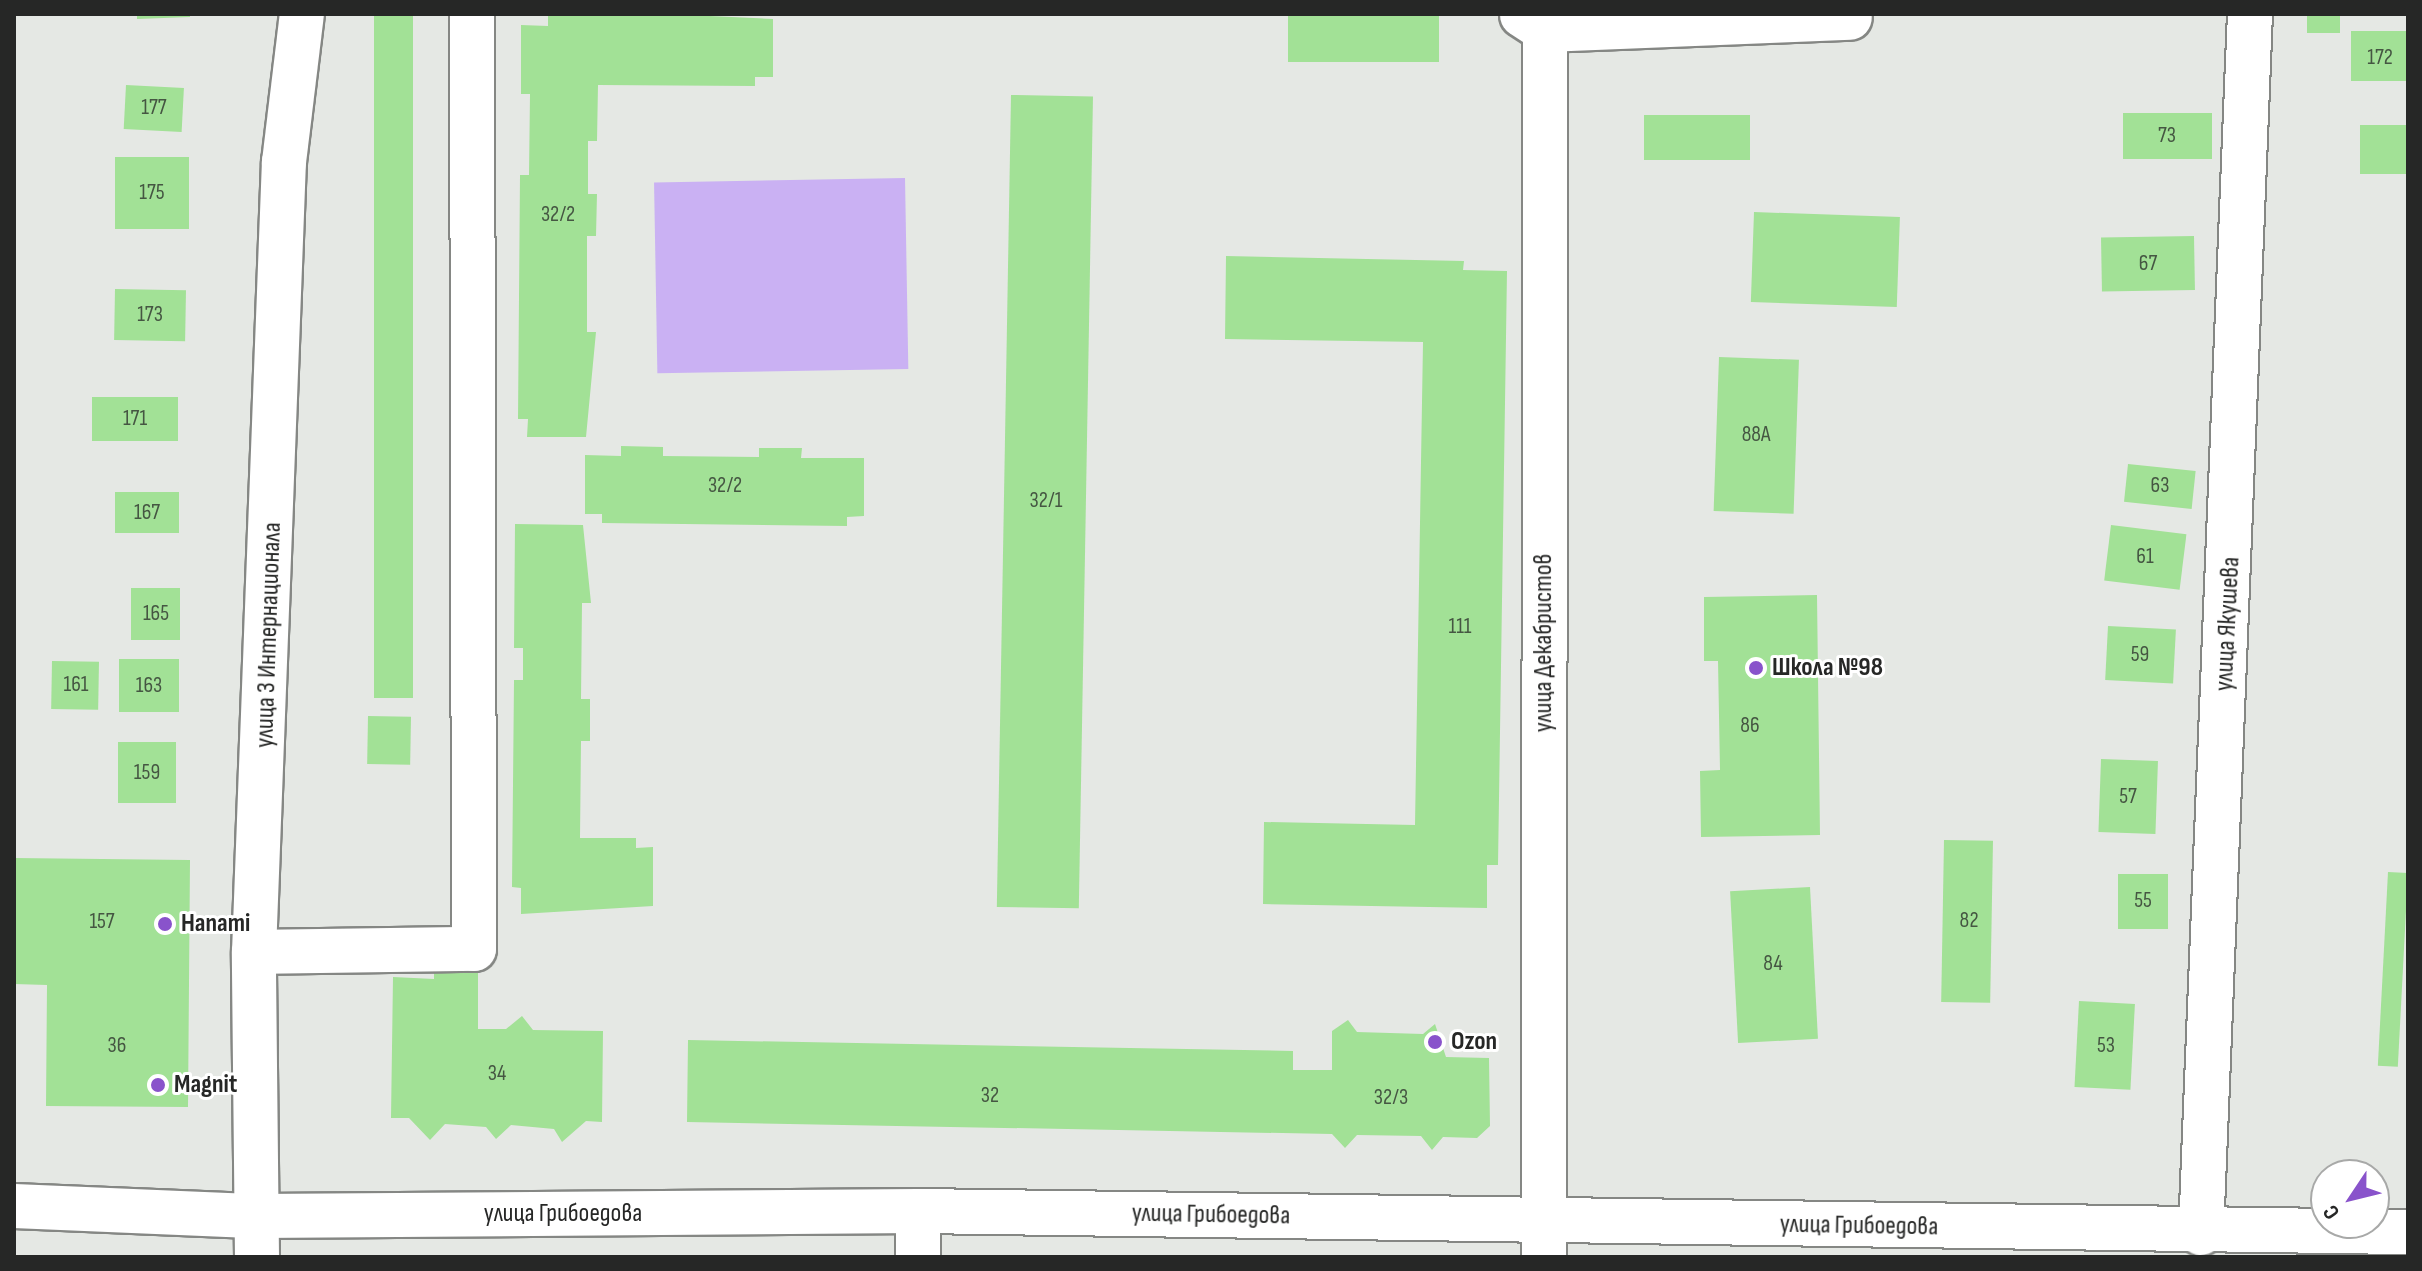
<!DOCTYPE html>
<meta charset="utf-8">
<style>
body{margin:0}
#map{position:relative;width:2422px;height:1271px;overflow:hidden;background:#e5e8e4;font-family:"Sofia Sans Condensed",sans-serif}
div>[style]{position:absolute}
.green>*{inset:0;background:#cab1f3;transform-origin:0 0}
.building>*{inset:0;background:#a2e196;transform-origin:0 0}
.roads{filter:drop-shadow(2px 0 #858784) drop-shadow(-2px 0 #858784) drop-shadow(0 2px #858784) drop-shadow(0 -2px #858784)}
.minor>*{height:44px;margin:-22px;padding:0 22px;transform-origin:22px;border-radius:22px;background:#fff}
.dots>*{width:22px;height:22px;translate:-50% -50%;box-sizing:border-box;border:4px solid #fff;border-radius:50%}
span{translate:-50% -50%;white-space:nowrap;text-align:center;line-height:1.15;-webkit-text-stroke:6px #fff;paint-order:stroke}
.number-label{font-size:22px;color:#455642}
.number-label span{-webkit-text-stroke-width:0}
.street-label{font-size:26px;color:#262726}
.poi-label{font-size:26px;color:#262726;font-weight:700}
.left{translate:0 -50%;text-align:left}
.frame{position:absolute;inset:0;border:16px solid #262726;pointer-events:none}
.north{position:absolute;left:2310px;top:1159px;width:80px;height:80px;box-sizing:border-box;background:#fff;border:2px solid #a8a9a8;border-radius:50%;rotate:235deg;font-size:22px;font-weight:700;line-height:32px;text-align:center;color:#262726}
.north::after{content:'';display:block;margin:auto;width:28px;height:36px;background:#8953cb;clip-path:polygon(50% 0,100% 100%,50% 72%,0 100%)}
</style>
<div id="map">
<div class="green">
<i style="left:905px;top:178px;width:191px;height:251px;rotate:89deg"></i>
</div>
<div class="building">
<i style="clip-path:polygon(137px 14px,190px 14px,190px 17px,137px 19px)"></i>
<i style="left:374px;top:14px;width:39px;height:684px"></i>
<i style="clip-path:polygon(667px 14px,773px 19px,773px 77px,755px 77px,755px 86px,598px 85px,597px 141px,588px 141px,588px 194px,597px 194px,596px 236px,587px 236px,587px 332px,596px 332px,586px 437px,527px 437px,528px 419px,518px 419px,520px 175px,529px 175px,530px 94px,521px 94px,521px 25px,548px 26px,548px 16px)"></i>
<i style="left:1288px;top:14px;width:151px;height:48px"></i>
<i style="left:2307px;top:14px;width:33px;height:19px"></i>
<i style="left:2408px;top:31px;width:50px;height:57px;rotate:90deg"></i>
<i style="left:126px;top:85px;width:58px;height:44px;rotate:3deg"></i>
<i style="left:1011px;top:95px;width:82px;height:812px;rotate:1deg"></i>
<i style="left:2123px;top:113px;width:89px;height:46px"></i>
<i style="left:1644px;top:115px;width:106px;height:45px"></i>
<i style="left:2408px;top:125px;width:49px;height:48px;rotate:90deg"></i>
<i style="left:115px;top:157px;width:74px;height:72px"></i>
<i style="left:1754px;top:212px;width:146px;height:90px;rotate:2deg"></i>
<i style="left:2194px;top:236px;width:54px;height:93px;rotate:89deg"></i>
<i style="clip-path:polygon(1226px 256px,1464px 261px,1463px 270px,1507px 271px,1498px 865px,1487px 865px,1487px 908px,1263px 904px,1264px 822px,1415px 825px,1423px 342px,1225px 339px)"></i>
<i style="left:115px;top:289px;width:71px;height:51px;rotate:1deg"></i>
<i style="left:1719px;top:357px;width:80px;height:154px;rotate:2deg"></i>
<i style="left:92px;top:397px;width:86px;height:44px"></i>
<i style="clip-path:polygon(621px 446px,663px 447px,663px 456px,759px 457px,759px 448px,802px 448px,801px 458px,864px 458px,864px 516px,847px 517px,847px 526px,602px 523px,602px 514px,585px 514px,585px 455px,621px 456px)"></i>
<i style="left:2128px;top:464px;width:68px;height:38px;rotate:6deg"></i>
<i style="left:115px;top:492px;width:64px;height:41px"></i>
<i style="clip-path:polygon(515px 524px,583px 525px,591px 603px,582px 603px,581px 699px,590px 699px,590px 741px,581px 741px,580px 838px,636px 838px,636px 848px,653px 847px,653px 906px,521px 914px,521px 888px,512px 887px,514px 680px,523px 680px,523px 648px,514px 648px)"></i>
<i style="left:2111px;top:525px;width:76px;height:56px;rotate:7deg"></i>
<i style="left:131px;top:588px;width:49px;height:52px"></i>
<i style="clip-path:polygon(1817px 595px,1820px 835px,1701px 837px,1700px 771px,1720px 770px,1718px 661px,1704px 661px,1704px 597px)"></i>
<i style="left:2108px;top:626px;width:68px;height:54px;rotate:3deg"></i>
<i style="left:119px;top:659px;width:60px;height:53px"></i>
<i style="left:52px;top:661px;width:47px;height:48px;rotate:1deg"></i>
<i style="left:368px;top:716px;width:43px;height:48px;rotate:1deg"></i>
<i style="left:176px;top:742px;width:61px;height:58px;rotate:90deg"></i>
<i style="left:2101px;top:759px;width:57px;height:73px;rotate:2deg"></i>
<i style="left:1944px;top:840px;width:49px;height:162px;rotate:1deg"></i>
<i style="clip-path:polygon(14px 858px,190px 860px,188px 1107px,46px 1106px,47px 985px,14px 984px)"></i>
<i style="left:2388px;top:872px;width:20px;height:194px;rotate:3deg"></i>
<i style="left:2118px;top:874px;width:50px;height:55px"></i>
<i style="left:1810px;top:887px;width:152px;height:80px;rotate:87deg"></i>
<i style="clip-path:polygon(434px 968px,478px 969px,478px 1029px,506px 1029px,522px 1016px,533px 1030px,603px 1031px,602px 1122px,586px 1121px,562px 1142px,554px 1129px,511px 1125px,496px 1139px,486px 1127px,445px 1124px,430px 1140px,409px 1118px,391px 1118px,393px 977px,434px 979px)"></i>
<i style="left:2079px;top:1001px;width:56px;height:86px;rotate:3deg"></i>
<i style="clip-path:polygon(1348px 1020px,1357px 1032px,1423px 1034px,1435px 1024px,1446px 1057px,1489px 1058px,1490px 1126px,1477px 1138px,1443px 1137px,1432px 1150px,1421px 1136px,1357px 1135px,1345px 1148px,1332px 1134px,687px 1122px,688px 1040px,1293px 1051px,1293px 1070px,1332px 1070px,1332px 1031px)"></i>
</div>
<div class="roads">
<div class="minor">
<i style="left:1522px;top:15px;width:27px;rotate:33deg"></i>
<i style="left:1545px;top:30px;width:305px;rotate:-2.3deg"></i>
<i style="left:254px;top:952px;width:220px;rotate:-0.8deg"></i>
<i style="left:474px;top:949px;width:935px;rotate:-90.12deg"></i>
<i style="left:14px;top:1206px;width:243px;rotate:2.4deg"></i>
<i style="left:257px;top:1216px;width:661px;rotate:-0.43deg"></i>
<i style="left:918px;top:1211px;width:1490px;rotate:0.81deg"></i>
<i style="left:2201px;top:1233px;width:1220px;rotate:-87.7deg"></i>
<i style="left:257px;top:1257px;width:305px;rotate:-90.6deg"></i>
<i style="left:254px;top:952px;width:791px;rotate:-87.83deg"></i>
<i style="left:284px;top:162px;width:149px;rotate:-83.1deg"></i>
<i style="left:918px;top:1257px;width:46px;rotate:-90deg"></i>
<i style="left:1544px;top:1257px;width:1227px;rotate:-89.95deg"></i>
</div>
</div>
<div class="dots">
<i style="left:1756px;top:668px;background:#8953cb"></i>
<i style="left:165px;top:924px;background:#8953cb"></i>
<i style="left:1435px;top:1042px;background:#8953cb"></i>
<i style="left:158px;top:1085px;background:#8953cb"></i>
</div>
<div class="number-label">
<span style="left:2380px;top:58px">172</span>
<span style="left:154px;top:108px">177</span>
<span style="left:2167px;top:136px">73</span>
<span style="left:152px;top:193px">175</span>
<span style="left:558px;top:215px">32/2</span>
<span style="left:2148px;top:264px">67</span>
<span style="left:150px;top:315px">173</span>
<span style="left:135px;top:419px">171</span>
<span style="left:1756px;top:435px">88А</span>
<span style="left:725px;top:486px">32/2</span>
<span style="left:2160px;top:486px">63</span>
<span style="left:1046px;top:501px">32/1</span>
<span style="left:147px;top:513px">167</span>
<span style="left:2145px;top:557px">61</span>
<span style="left:156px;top:614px">165</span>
<span style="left:1460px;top:627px">111</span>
<span style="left:2140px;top:655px">59</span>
<span style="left:76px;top:685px">161</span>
<span style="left:149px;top:686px">163</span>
<span style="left:1750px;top:726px">86</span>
<span style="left:147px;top:773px">159</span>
<span style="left:2128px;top:797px">57</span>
<span style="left:2143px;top:901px">55</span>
<span style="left:1969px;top:921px">82</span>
<span style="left:102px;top:922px">157</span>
<span style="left:1773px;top:964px">84</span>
<span style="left:117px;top:1046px">36</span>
<span style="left:2106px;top:1046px">53</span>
<span style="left:497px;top:1074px">34</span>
<span style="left:990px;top:1096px">32</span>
<span style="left:1391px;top:1098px">32/3</span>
</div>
<div class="street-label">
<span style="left:2228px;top:624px;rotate:-87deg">улица Якушева</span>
<span style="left:269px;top:635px;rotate:-88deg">улица 3 Интернационала</span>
<span style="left:1544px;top:643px;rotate:-90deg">улица Декабристов</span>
<span style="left:563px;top:1214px">улица Грибоедова</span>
<span style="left:1211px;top:1215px;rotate:1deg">улица Грибоедова</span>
<span style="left:1859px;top:1226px;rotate:1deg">улица Грибоедова</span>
</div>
<div class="poi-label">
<span class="left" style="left:1772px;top:668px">Школа №98</span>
<span class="left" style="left:181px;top:924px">Hanami</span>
<span class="left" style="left:1451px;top:1042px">Ozon</span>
<span class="left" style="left:174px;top:1085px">Magnit</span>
</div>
<div class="frame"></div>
<div class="north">С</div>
</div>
